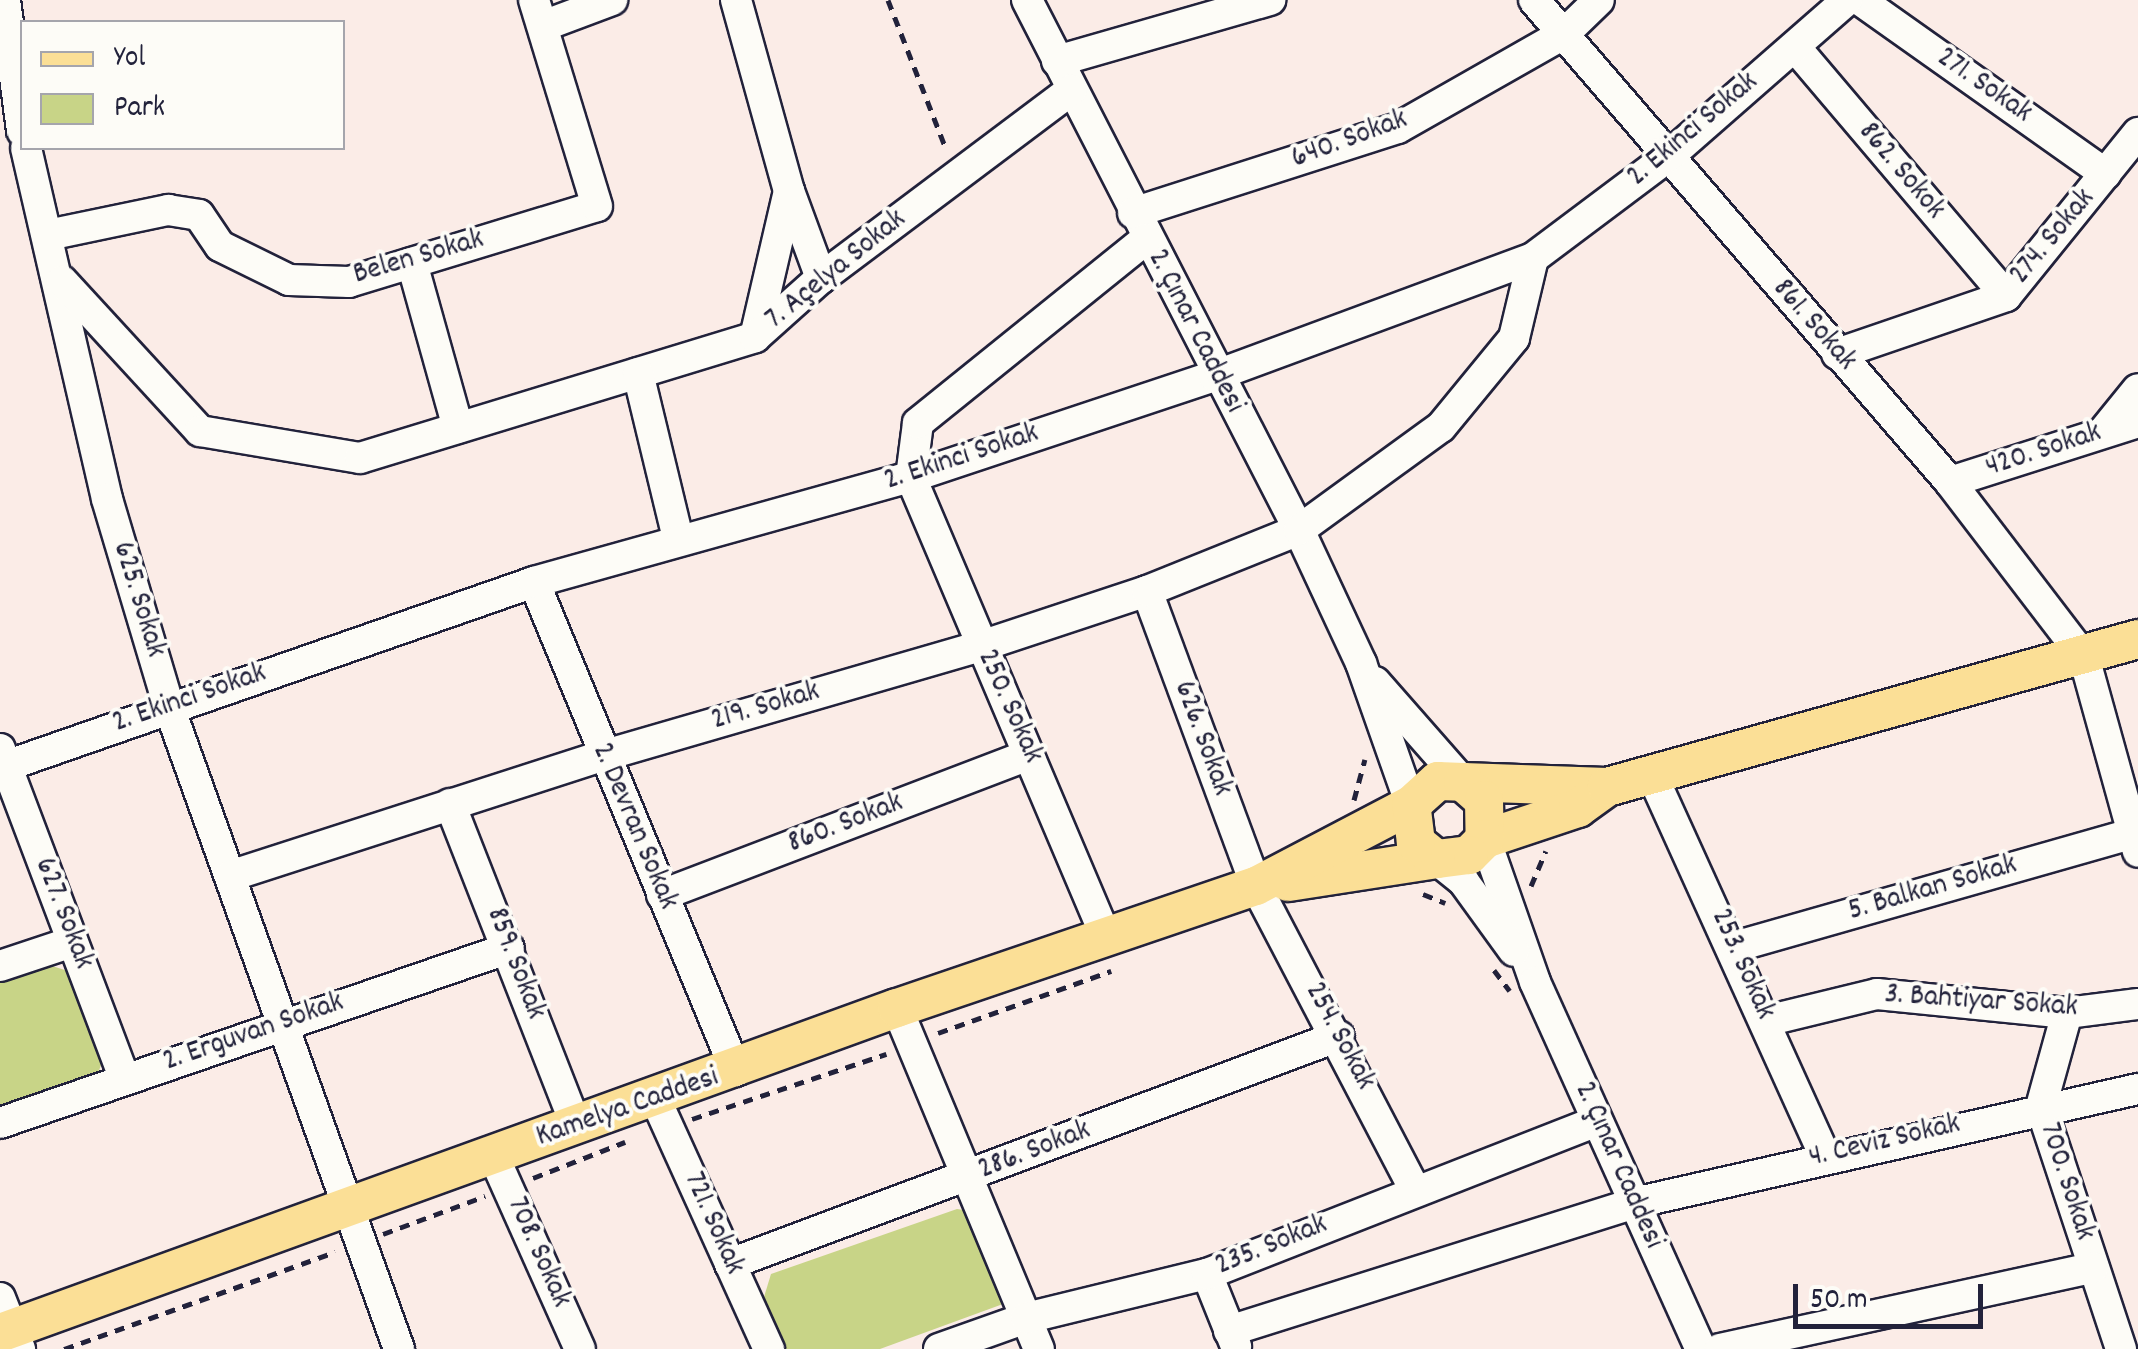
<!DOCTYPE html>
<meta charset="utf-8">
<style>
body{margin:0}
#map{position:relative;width:2138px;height:1349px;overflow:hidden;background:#fbece7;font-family:Dekko,sans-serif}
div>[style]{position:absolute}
.green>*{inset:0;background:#c8d487}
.path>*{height:5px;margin-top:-2.5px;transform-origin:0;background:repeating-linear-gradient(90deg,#22223b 0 10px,transparent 0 18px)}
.roads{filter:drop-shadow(2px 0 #22223b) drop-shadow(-2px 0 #22223b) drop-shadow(0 2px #22223b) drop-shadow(0 -2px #22223b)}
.minor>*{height:30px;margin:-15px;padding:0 15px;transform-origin:15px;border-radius:15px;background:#fdfcf7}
.major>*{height:38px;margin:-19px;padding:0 19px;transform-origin:19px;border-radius:19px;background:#fbdf96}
span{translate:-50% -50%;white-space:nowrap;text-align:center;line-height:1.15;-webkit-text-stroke:8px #fdfcf7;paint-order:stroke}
.street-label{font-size:30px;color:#22223b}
.legend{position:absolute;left:20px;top:20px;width:325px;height:130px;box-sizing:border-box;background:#fdfcf7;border:2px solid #a5a5ac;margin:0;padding:12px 18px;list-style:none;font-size:30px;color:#22223b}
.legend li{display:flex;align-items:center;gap:20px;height:50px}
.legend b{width:50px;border:2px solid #a5a5ac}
.scale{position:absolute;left:1793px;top:1284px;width:190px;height:45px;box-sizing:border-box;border:5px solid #22223b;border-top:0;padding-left:12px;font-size:30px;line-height:35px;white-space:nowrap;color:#22223b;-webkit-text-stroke:8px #fdfcf7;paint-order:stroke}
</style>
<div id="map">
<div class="green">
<i style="clip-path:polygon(49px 965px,71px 972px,103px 1060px,98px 1073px,0 1108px,0 981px)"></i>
<i style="clip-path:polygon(957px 1209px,971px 1211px,1006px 1290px,1003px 1304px,880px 1349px,784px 1349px,764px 1297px,771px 1274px)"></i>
</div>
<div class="path">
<i style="left:888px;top:0;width:160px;rotate:68.7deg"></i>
<i style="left:1354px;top:800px;width:42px;rotate:-75deg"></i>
<i style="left:1531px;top:886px;width:38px;rotate:-67deg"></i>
<i style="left:1423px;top:894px;width:24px;rotate:22deg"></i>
<i style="left:1494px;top:970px;width:26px;rotate:53deg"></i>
<i style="left:938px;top:1033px;width:184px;rotate:-19.7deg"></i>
<i style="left:692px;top:1119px;width:205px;rotate:-18.5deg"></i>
<i style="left:533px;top:1178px;width:99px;rotate:-21.4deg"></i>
<i style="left:383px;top:1234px;width:109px;rotate:-20.4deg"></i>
<i style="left:64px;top:1349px;width:288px;rotate:-19.7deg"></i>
</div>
<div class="roads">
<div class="minor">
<i style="left:5px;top:0;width:132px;rotate:82.6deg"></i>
<i style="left:736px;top:0;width:198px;rotate:74.5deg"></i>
<i style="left:789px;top:191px;width:150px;rotate:103.1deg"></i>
<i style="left:1027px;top:0;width:596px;rotate:62.83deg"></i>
<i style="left:1299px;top:530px;width:147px;rotate:65deg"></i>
<i style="left:1361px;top:663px;width:151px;rotate:70.6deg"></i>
<i style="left:1534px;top:0;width:637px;rotate:49.2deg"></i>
<i style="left:1950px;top:482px;width:220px;rotate:52.6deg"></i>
<i style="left:2084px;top:657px;width:202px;rotate:74.5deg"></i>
<i style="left:1860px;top:0;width:301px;rotate:35.3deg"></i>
<i style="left:543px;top:26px;width:74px;rotate:-20.6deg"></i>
<i style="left:1795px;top:47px;width:326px;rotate:49.7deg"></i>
<i style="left:1057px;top:61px;width:222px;rotate:-16deg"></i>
<i style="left:26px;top:148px;width:360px;rotate:77deg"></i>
<i style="left:107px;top:499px;width:217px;rotate:73.4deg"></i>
<i style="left:169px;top:707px;width:682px;rotate:70.29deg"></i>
<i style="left:789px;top:191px;width:93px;rotate:69.8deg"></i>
<i style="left:1133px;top:213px;width:278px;rotate:-17.8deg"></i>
<i style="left:1398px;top:128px;width:192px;rotate:-29.6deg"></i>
<i style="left:1565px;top:33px;width:47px;rotate:-44.1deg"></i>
<i style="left:48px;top:235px;width:123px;rotate:-11.8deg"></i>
<i style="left:168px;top:210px;width:31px;rotate:9deg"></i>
<i style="left:199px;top:215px;width:37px;rotate:56deg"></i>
<i style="left:220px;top:246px;width:77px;rotate:26.2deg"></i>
<i style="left:289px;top:280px;width:60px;rotate:1.9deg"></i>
<i style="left:349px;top:282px;width:259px;rotate:-17deg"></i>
<i style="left:597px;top:206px;width:215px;rotate:-107deg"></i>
<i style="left:412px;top:263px;width:171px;rotate:74.4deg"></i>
<i style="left:62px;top:281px;width:204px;rotate:47.4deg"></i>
<i style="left:200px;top:431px;width:162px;rotate:9.6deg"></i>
<i style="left:360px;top:458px;width:413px;rotate:-17deg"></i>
<i style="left:755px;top:337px;width:89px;rotate:-41.8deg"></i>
<i style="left:821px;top:278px;width:313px;rotate:-36.9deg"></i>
<i style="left:1837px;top:354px;width:179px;rotate:-18.9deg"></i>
<i style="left:2006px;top:296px;width:210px;rotate:-51deg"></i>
<i style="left:638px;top:373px;width:170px;rotate:76.4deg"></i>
<i style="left:2103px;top:432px;width:55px;rotate:-50.9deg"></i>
<i style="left:1950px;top:482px;width:197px;rotate:-17.7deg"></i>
<i style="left:534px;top:582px;width:529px;rotate:67.56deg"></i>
<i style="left:1147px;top:591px;width:314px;rotate:69.7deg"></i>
<i style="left:1256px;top:886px;width:343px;rotate:62.4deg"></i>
<i style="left:1375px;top:682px;width:133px;rotate:48.7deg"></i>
<i style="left:0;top:749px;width:353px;rotate:69.3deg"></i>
<i style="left:0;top:768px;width:565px;rotate:-19.2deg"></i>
<i style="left:534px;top:582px;width:391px;rotate:-15.6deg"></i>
<i style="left:911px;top:477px;width:319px;rotate:-18.4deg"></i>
<i style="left:1214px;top:376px;width:340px;rotate:-20.3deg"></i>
<i style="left:1533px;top:258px;width:170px;rotate:-36.9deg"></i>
<i style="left:1669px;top:156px;width:237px;rotate:-41.2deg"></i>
<i style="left:1652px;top:775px;width:419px;rotate:65.6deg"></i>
<i style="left:450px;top:804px;width:346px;rotate:68.6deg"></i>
<i style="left:1485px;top:839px;width:151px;rotate:70.7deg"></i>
<i style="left:1535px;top:982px;width:403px;rotate:65.7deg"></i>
<i style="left:1436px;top:859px;width:36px;rotate:39deg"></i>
<i style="left:1464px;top:882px;width:85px;rotate:54.1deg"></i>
<i style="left:230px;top:876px;width:391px;rotate:-17.9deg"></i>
<i style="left:602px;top:756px;width:395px;rotate:-16.2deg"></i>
<i style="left:981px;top:646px;width:175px;rotate:-18.3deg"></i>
<i style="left:1147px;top:591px;width:164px;rotate:-21.9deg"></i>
<i style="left:1299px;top:530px;width:175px;rotate:-36deg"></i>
<i style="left:1441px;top:427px;width:115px;rotate:-50.6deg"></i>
<i style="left:1514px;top:338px;width:82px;rotate:-76.6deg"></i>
<i style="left:662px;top:895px;width:393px;rotate:-20.9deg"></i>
<i style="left:1106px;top:937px;width:500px;rotate:-113deg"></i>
<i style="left:911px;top:477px;width:54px;rotate:-82.6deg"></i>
<i style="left:918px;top:423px;width:293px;rotate:-38.9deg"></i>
<i style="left:1734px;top:947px;width:420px;rotate:-15.9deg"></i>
<i style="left:0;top:966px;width:76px;rotate:-18.4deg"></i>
<i style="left:897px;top:1008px;width:369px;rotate:67.4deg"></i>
<i style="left:2067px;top:1013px;width:98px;rotate:105.5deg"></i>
<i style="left:2041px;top:1107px;width:255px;rotate:71.7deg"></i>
<i style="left:1766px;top:1021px;width:114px;rotate:-13.7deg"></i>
<i style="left:1877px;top:994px;width:191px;rotate:5.7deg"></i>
<i style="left:2067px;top:1013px;width:72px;rotate:-7.2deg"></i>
<i style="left:655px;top:1098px;width:276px;rotate:65.6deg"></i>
<i style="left:0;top:1123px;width:538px;rotate:-18.97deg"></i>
<i style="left:494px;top:1157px;width:210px;rotate:65.9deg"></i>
<i style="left:730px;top:1264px;width:650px;rotate:-20.53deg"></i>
<i style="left:1207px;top:1274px;width:78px;rotate:68.1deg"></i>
<i style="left:0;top:1298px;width:55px;rotate:68.6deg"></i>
<i style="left:1229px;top:1331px;width:425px;rotate:-17.5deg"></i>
<i style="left:1634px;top:1203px;width:517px;rotate:-12.75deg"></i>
<i style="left:939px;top:1349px;width:92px;rotate:-19.6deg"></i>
<i style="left:1026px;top:1318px;width:186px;rotate:-13.7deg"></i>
<i style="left:1207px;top:1274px;width:419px;rotate:-21.4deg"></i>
<i style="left:1720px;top:1349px;width:382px;rotate:-12.3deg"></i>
</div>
<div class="major">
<i style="left:1463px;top:782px;width:144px;rotate:2deg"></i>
<i style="left:1485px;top:839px;width:98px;rotate:-18.4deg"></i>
<i style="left:1578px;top:808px;width:36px;rotate:-36deg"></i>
<i style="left:1607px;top:787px;width:551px;rotate:-15.57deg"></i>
<i style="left:1288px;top:882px;width:150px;rotate:-8.8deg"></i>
<i style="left:0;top:1333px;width:954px;rotate:-19.92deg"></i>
<i style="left:897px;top:1008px;width:379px;rotate:-18.8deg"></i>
<i style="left:1256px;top:886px;width:175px;rotate:-27.6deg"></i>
<i style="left:1411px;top:805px;width:36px;rotate:-42deg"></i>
<i style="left:1438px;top:781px;width:25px;rotate:2deg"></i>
<i style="left:1463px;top:782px;width:28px;rotate:41deg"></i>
<i style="left:1484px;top:800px;width:39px;rotate:89deg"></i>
<i style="left:1485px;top:839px;width:23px;rotate:135deg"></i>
<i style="left:1469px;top:855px;width:33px;rotate:173deg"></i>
<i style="left:1436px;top:859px;width:26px;rotate:-141deg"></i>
<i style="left:1416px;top:843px;width:38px;rotate:-97deg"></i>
</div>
</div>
<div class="street-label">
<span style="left:1983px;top:87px;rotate:35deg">271. Sokak</span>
<span style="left:1694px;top:131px;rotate:-40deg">2. Ekinci Sokak</span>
<span style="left:1350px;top:141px;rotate:-20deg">640. Sokak</span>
<span style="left:1900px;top:172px;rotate:50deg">862. Sokok</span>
<span style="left:2054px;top:238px;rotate:-50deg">274. Sokak</span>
<span style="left:419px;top:259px;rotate:-16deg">Belen Sokak</span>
<span style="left:837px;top:271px;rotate:-39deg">7. Açelya Sokak</span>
<span style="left:1813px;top:326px;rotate:49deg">861. Sokak</span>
<span style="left:1194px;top:332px;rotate:63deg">2. Çınar Caddesi</span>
<span style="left:2044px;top:452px;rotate:-18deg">420. Sokak</span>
<span style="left:962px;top:459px;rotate:-18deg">2. Ekinci Sokak</span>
<span style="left:137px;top:600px;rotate:73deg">625. Sokak</span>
<span style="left:190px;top:700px;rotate:-19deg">2. Ekinci Sokak</span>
<span style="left:1008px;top:707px;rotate:66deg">250. Sokak</span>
<span style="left:766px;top:708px;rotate:-16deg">219. Sokak</span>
<span style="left:1201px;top:739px;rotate:70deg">626. Sokak</span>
<span style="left:846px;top:825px;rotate:-21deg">860. Sokak</span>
<span style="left:633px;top:827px;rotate:67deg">2. Devran Sokak</span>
<span style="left:1933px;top:890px;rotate:-16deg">5. Balkan Sokak</span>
<span style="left:62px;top:914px;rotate:69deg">627. Sokak</span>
<span style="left:514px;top:964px;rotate:69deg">859. Sokak</span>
<span style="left:1741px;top:965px;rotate:66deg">253. Sokak</span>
<span style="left:1981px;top:1003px;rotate:4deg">3. Bahtiyar Sokak</span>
<span style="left:254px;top:1034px;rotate:-19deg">2. Erguvan Sokak</span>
<span style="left:1338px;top:1037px;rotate:62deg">254. Sokak</span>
<span style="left:628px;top:1109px;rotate:-19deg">Kamelya Caddesi</span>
<span style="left:1885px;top:1143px;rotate:-13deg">4. Ceviz Sokak</span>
<span style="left:1035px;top:1152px;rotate:-21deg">286. Sokak</span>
<span style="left:1617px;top:1166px;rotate:66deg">2. Çınar Caddesi</span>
<span style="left:2065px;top:1182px;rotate:72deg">700. Sokak</span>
<span style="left:712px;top:1224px;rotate:66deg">721. Sokak</span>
<span style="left:1272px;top:1247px;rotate:-22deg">235. Sokak</span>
<span style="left:537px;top:1253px;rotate:66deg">708. Sokak</span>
</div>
<ul class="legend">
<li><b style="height:12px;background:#fbdf96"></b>Yol</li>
<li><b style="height:28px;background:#c8d487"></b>Park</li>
</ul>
<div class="scale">50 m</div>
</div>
